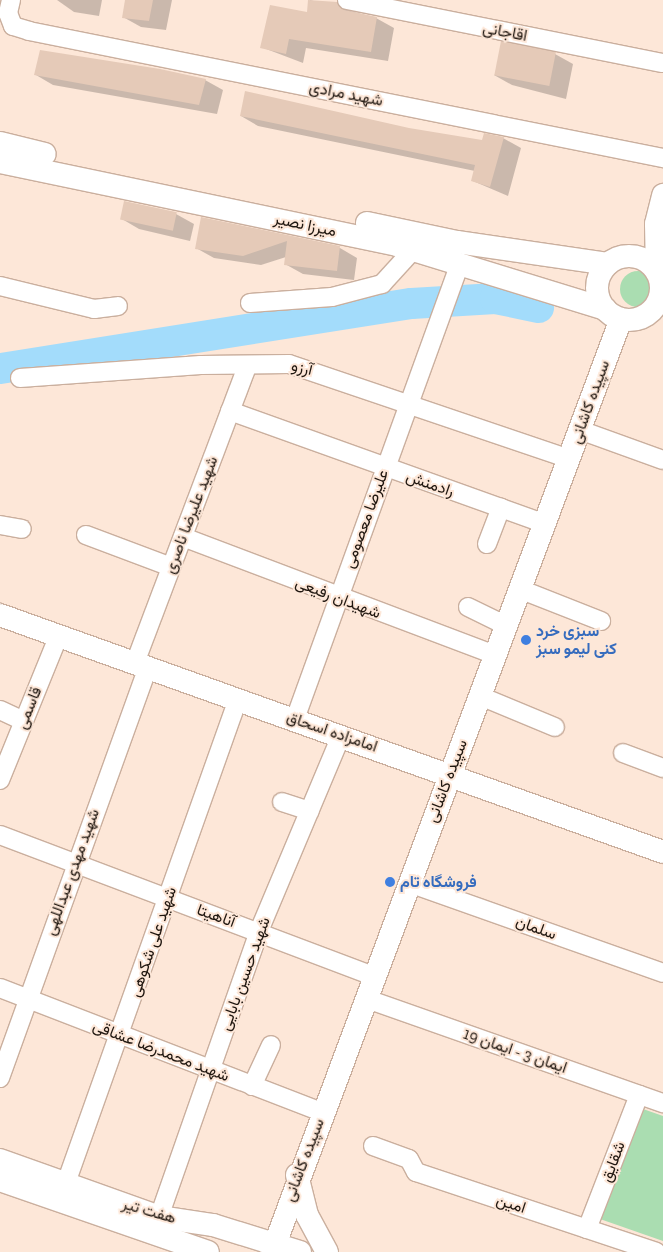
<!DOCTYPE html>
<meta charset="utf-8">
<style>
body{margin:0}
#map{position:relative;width:663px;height:1252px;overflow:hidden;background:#fde7d8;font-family:"Zilla Slab",Vazirmatn,serif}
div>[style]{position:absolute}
.green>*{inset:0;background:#aaddb1}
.round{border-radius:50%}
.shadow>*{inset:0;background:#0003}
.river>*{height:31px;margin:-15.5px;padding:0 15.5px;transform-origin:15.5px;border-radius:15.5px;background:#a3dcfb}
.building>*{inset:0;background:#e5cab8;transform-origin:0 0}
.roads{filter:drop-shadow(1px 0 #caaf9e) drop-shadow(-1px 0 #caaf9e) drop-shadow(0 1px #caaf9e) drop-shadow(0 -1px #caaf9e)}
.minor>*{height:18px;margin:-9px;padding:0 9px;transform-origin:9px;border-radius:9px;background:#fff}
.tertiary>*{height:22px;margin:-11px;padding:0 11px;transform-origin:11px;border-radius:11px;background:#fff}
.tertiary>.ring{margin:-11px;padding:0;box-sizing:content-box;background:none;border:22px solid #fff;border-radius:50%}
.dots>*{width:14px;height:14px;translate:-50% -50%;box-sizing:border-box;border:2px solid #fde7d8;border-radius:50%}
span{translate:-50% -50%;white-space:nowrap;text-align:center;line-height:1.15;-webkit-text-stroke:4px #fde7d8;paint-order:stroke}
.street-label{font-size:16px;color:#201710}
.shop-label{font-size:16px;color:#366cbe;font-weight:700}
.left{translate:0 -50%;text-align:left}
</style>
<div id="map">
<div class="green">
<i class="round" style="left:620px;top:271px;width:36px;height:36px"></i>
<i style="clip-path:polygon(643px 1109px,663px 1116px,663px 1241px,600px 1219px)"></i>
</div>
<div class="shadow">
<i style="clip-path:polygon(57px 0,102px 0,99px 16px,74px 12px)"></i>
<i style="clip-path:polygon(126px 0,172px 0,166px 30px,141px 27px,123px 17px)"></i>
<i style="clip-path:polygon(310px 0,376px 18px,394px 28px,388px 61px,306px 48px,303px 63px,261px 47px,308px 13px)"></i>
<i style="clip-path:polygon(555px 54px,573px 64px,566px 99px,512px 85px,494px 75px)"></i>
<i style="clip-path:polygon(36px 75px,205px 80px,223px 90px,217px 114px,53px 85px)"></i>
<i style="clip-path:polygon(241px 116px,409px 129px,483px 141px,503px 138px,521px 148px,508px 196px,473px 181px,475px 171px,258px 126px)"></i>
<i style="clip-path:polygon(176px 214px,194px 224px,190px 241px,139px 229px,122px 219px)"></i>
<i style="clip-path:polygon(202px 219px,340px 248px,357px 258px,354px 280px,303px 274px,285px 264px,286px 257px,261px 265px,214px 258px,196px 248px)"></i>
</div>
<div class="river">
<i style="left:0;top:368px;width:416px;rotate:-9deg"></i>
<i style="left:411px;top:303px;width:84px;rotate:-3.4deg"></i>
<i style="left:495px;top:298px;width:44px;rotate:11.8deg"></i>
</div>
<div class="building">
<i style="clip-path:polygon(125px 0,153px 0,149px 21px,122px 18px)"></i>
<i style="clip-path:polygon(308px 0,337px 2px,344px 10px,377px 17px,371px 52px,289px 39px,286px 54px,260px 48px,270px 5px,307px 12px)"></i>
<i style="left:501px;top:41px;width:56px;height:35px;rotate:11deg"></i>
<i style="clip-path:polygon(40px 50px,160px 69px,206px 79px,199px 105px,34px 75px)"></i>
<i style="clip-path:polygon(245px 91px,409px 128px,482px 140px,484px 133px,504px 137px,490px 187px,471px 181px,475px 165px,240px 116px)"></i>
<i style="left:124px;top:201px;width:54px;height:19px;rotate:12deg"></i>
<i style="clip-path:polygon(201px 217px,340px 246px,337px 271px,284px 265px,287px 241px,243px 256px,195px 249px)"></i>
</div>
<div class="roads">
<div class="minor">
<i style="left:11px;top:0;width:13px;rotate:103deg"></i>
<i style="left:8px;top:13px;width:14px;rotate:69deg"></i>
<i style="left:13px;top:26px;width:17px;rotate:17deg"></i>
<i style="left:29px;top:31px;width:647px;rotate:11.33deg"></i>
<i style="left:347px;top:0;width:322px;rotate:11.3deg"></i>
<i style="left:0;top:286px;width:97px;rotate:13.7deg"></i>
<i style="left:94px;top:309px;width:24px;rotate:-7deg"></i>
<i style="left:250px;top:303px;width:82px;rotate:-4.2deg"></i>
<i style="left:332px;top:297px;width:52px;rotate:-14.6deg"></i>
<i style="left:382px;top:284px;width:46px;rotate:-47.6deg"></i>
<i style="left:20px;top:378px;width:181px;rotate:-4.1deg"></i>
<i style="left:201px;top:365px;width:88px;rotate:-0.7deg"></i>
<i style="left:289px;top:364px;width:297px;rotate:18.7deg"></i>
<i style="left:230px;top:411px;width:336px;rotate:19.7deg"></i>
<i style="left:580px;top:430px;width:88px;rotate:19.9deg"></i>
<i style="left:0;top:525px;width:22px;rotate:10deg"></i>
<i style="left:86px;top:535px;width:91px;rotate:20.6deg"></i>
<i style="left:183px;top:537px;width:334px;rotate:20.7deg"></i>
<i style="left:487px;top:544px;width:39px;rotate:-69deg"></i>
<i style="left:522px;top:590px;width:85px;rotate:21.4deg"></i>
<i style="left:468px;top:607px;width:43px;rotate:26deg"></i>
<i style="left:135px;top:663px;width:316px;rotate:-69.3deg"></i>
<i style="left:480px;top:696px;width:81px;rotate:22.5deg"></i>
<i style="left:0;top:710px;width:26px;rotate:25deg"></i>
<i style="left:295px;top:719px;width:484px;rotate:-70.1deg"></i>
<i style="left:623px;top:753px;width:43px;rotate:20.6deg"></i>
<i style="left:0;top:780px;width:157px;rotate:-67.9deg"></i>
<i style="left:282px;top:802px;width:29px;rotate:18deg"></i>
<i style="left:0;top:835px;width:401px;rotate:20.7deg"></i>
<i style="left:409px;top:883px;width:269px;rotate:19.5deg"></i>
<i style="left:0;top:988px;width:345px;rotate:21.1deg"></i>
<i style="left:367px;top:999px;width:314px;rotate:19.4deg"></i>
<i style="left:0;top:1078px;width:437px;rotate:-70.2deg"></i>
<i style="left:252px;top:1086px;width:45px;rotate:-65.1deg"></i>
<i style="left:373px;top:1146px;width:38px;rotate:20deg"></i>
<i style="left:409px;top:1159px;width:15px;rotate:62deg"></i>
<i style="left:416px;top:1172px;width:253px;rotate:18.4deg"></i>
<i style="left:66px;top:1183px;width:514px;rotate:-70.44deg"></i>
<i style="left:159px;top:1217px;width:303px;rotate:-70.7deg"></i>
<i style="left:259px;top:931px;width:212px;rotate:-67.2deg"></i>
<i style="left:587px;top:1229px;width:144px;rotate:-68.8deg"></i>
</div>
<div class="tertiary">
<i style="left:0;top:143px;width:46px;rotate:13.7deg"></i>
<i style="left:0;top:162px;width:406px;rotate:11.8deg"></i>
<i style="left:397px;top:245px;width:218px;rotate:17.1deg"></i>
<i style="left:367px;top:223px;width:92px;rotate:11.9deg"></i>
<i style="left:457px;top:242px;width:152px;rotate:8.3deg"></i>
<i class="ring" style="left:597px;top:256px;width:42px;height:42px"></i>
<i style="left:657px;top:272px;width:48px;rotate:-91.2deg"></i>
<i style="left:656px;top:224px;width:30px;rotate:-76deg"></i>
<i style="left:0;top:615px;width:704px;rotate:19.67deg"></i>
<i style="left:0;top:1160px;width:169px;rotate:19.7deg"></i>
<i style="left:159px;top:1217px;width:55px;rotate:8.4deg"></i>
<i style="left:213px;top:1225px;width:91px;rotate:17.2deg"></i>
<i style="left:297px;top:1175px;width:41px;rotate:76deg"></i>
<i style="left:307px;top:1215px;width:42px;rotate:61.6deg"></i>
<i style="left:0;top:1180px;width:220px;rotate:19.1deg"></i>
<i style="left:272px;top:1252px;width:996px;rotate:-69.49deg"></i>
</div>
</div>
<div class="dots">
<i style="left:526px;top:640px;background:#3f7fe0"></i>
<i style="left:390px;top:882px;background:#3f7fe0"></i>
</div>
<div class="street-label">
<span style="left:505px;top:32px;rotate:11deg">اقاجانی</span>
<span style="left:346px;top:94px;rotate:11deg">شهید مرادی</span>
<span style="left:305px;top:225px;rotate:12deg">میرزا نصیر</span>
<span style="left:302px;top:368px;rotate:14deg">آرزو</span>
<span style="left:590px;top:402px;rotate:-70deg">سپیده کاشانی</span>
<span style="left:430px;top:484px;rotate:19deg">رادمنش</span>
<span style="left:191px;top:515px;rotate:-69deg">شهید علیرضا ناصری</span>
<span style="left:366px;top:519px;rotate:-70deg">علیرضا معصومی</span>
<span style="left:338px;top:598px;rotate:21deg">شهیدان رفیعی</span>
<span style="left:29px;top:708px;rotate:-68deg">قاسمی</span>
<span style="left:332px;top:732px;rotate:19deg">امامزاده اسحاق</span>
<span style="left:447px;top:781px;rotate:-69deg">سپیده کاشانی</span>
<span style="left:72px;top:872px;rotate:-70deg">شهید مهدی عبداللهی</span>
<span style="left:216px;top:916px;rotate:20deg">آناهیتا</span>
<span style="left:536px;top:928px;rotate:20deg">سلمان</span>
<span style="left:153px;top:942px;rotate:-71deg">شهید علی شکوهی</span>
<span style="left:245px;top:974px;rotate:-70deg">شهید حسین بابایی</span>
<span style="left:161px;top:1051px;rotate:21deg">شهید محمدرضا عشاقی</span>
<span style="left:515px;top:1051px;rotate:19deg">ایمان 3 - ایمان 19</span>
<span style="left:304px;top:1160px;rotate:-69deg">سپیده کاشانی</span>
<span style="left:613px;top:1162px;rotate:-69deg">شقایق</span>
<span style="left:511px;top:1204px;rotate:18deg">امین</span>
<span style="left:149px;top:1211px;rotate:16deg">هفت تیر</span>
</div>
<div class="shop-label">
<span class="left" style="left:536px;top:640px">سبزی خرد<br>کنی لیمو سبز</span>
<span class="left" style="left:400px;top:882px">فروشگاه تام</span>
</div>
</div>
